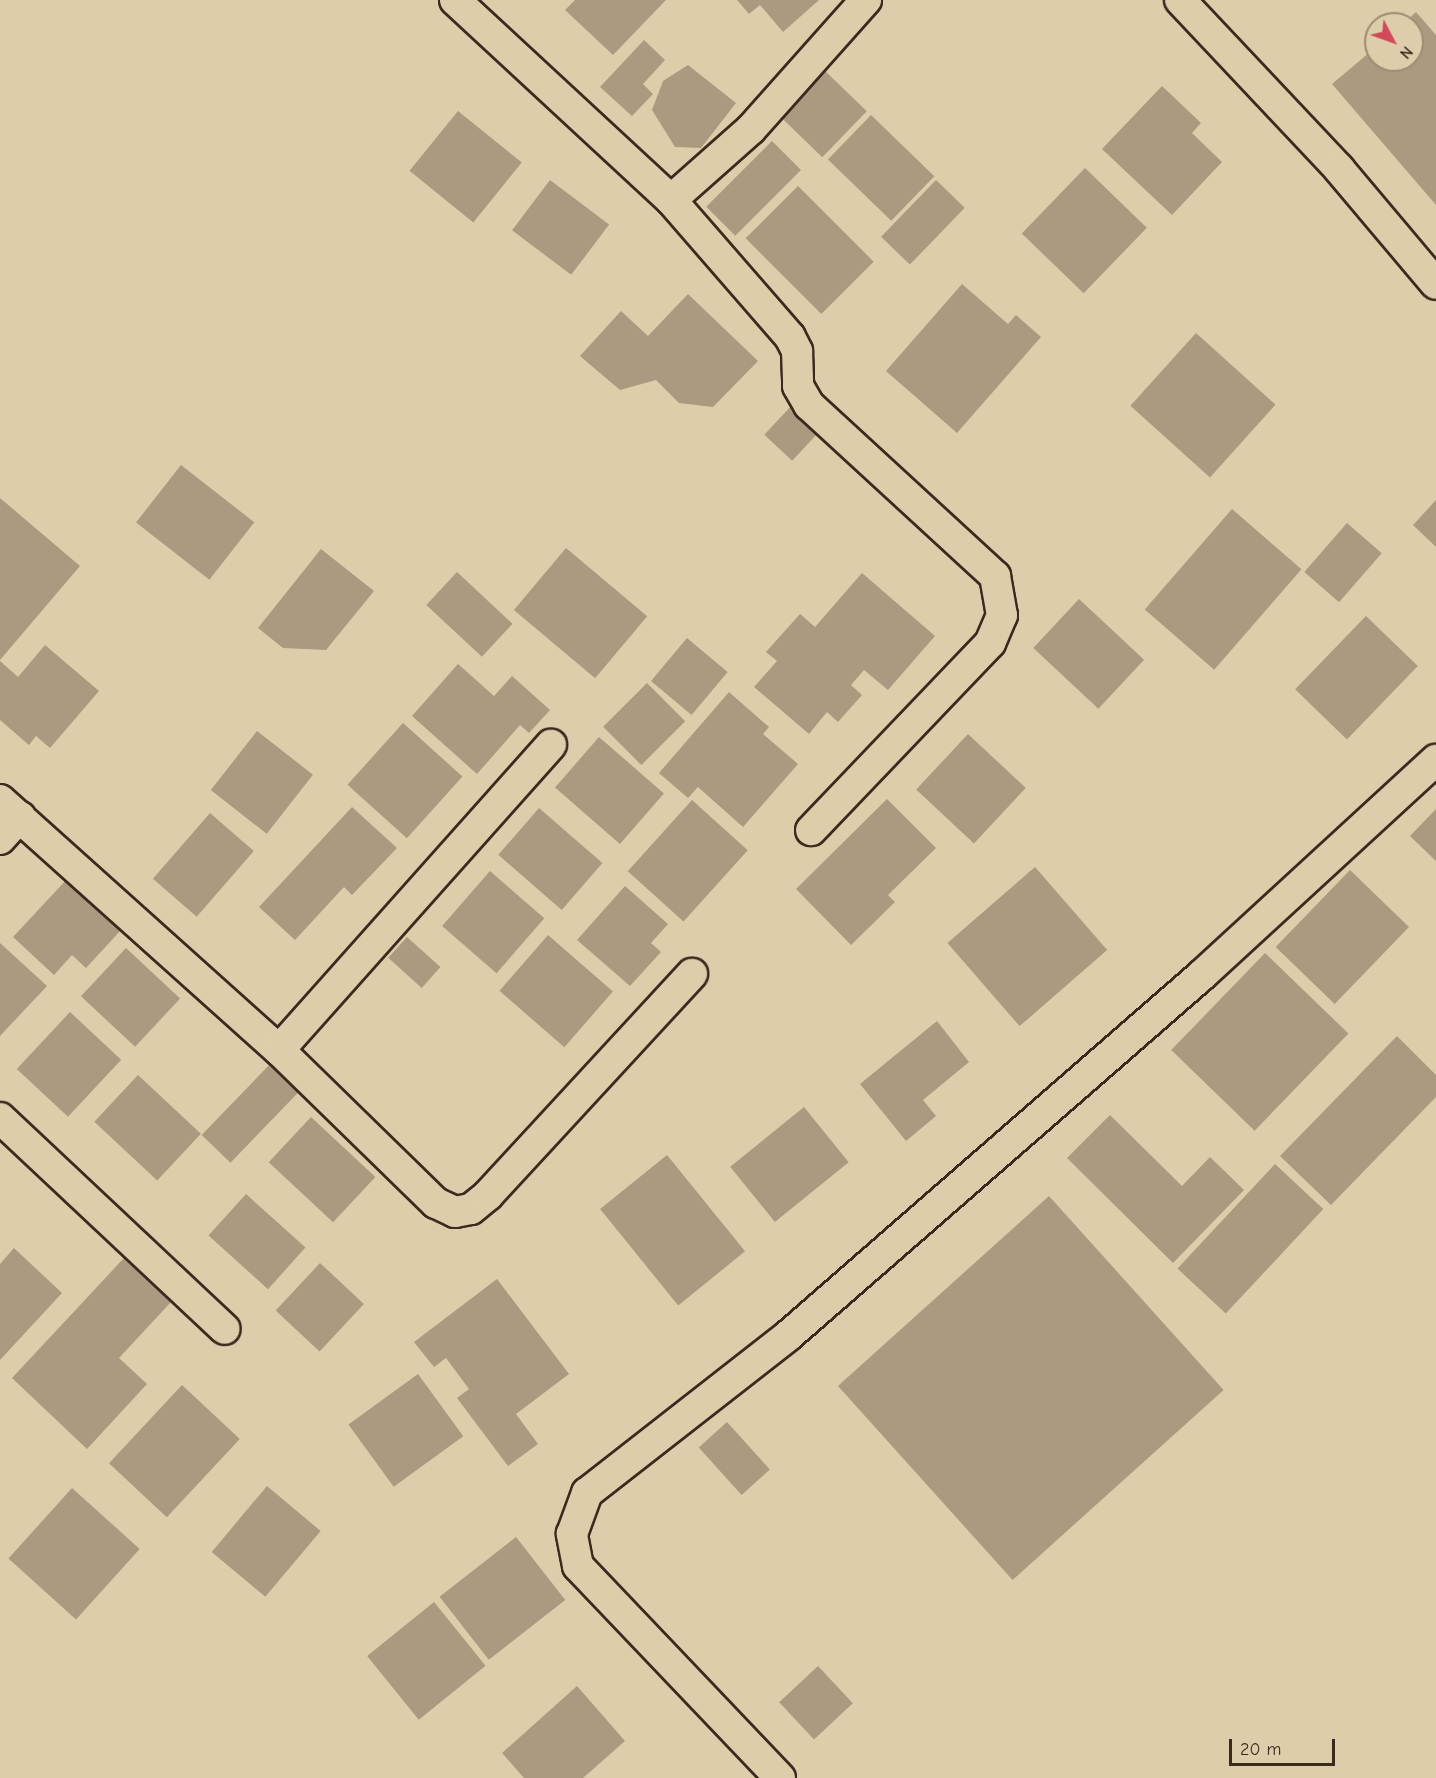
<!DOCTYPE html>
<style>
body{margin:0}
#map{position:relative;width:1436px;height:1778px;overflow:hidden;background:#decdaa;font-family:"Comic Neue",sans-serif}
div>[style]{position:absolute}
.building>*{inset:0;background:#ab9a7f;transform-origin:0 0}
.roads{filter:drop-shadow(2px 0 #3b2a1e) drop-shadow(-2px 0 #3b2a1e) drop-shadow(0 2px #3b2a1e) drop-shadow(0 -2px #3b2a1e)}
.street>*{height:30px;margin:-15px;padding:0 15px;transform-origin:15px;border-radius:15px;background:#decdaa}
span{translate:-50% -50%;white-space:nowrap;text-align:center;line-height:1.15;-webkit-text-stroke:6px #decdaa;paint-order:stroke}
.north{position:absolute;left:1364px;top:12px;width:60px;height:60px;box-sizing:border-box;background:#decdaa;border:2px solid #9d8c72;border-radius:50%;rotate:131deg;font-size:16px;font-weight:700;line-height:24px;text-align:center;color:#3b2a1e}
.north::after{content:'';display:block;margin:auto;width:21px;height:27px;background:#d1495b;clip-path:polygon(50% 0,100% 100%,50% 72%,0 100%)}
.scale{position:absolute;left:1229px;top:1739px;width:106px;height:27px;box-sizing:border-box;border:3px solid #3b2a1e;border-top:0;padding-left:8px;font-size:18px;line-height:21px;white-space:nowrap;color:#3b2a1e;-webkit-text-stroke:4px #decdaa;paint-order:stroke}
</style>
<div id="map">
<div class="building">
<i style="clip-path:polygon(575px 0,666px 0,613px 55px,565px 10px)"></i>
<i style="clip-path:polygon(737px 0,819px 0,783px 32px,760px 5px,749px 14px)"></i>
<i style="clip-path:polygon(1416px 12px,1436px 35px,1436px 205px,1332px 84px,1376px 47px,1376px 60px,1412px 60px,1412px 24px,1403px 24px)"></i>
<i style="clip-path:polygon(644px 40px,665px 60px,643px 84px,653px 94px,632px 116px,600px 87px)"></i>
<i style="clip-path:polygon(688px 65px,736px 103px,701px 148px,675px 147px,652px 110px,663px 81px)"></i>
<i style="left:820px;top:66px;width:65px;height:64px;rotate:44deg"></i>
<i style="clip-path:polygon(1162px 86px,1201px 123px,1192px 133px,1222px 162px,1172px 215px,1102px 149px)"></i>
<i style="left:458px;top:111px;width:82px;height:77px;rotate:39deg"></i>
<i style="left:871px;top:115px;width:88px;height:62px;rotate:44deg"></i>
<i style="left:772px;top:141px;width:41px;height:93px;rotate:45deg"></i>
<i style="left:1085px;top:168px;width:86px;height:91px;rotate:44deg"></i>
<i style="left:550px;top:180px;width:74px;height:63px;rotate:37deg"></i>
<i style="left:936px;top:180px;width:40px;height:79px;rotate:44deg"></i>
<i style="left:798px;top:186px;width:107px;height:74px;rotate:45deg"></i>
<i style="clip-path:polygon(962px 284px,1008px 324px,1016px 315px,1041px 337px,957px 433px,886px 371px)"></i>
<i style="clip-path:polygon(688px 294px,758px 361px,713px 407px,679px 403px,656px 380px,620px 390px,580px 356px,621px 311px,648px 336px)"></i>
<i style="left:1196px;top:333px;width:107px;height:98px;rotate:42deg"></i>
<i style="left:793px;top:404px;width:38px;height:42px;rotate:43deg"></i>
<i style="left:181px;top:465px;width:93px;height:73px;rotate:38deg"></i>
<i style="clip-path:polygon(0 498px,80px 566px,0 660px)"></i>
<i style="clip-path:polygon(1436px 500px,1436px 547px,1413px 525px)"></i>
<i style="left:1232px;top:509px;width:92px;height:133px;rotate:41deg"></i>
<i style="left:1347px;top:523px;width:46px;height:65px;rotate:41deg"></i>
<i style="left:566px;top:548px;width:106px;height:81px;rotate:40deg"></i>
<i style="clip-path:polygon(321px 549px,374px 591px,326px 650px,283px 648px,258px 628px)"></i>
<i style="left:457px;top:572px;width:76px;height:45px;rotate:43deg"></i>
<i style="clip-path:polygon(862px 573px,935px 636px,888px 690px,864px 670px,851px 685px,862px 695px,838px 722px,827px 712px,809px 734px,754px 687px,777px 661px,766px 652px,800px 614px,815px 627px)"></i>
<i style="left:1079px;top:599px;width:89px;height:67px;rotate:43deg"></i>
<i style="left:1366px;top:616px;width:72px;height:102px;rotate:44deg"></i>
<i style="left:687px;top:638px;width:53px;height:56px;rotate:40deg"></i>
<i style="clip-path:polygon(45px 645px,99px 691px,50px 748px,36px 736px,29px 745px,0 720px,0 661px,18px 677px)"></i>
<i style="clip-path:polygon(458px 664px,494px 696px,512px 676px,550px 710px,529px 733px,520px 725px,477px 774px,412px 716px)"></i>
<i style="left:647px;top:683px;width:54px;height:62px;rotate:45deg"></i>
<i style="clip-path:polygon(729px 692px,769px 727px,763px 734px,798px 764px,743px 827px,698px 787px,688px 798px,659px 773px)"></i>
<i style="left:403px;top:723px;width:80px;height:83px;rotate:42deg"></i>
<i style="left:257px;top:731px;width:71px;height:75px;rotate:38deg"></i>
<i style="left:968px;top:734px;width:79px;height:76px;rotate:43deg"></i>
<i style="left:599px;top:737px;width:86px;height:67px;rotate:41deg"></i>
<i style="clip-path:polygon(887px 799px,936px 848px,888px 895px,895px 902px,851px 945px,796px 889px)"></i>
<i style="left:692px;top:800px;width:75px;height:96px;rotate:42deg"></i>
<i style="clip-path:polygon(352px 807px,397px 848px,352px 895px,344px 887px,295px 940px,259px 907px)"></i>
<i style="left:539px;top:808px;width:84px;height:62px;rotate:41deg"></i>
<i style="clip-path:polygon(1436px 809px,1436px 861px,1410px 836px)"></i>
<i style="left:210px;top:813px;width:58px;height:87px;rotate:41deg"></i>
<i style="left:1035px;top:867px;width:110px;height:116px;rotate:49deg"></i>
<i style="left:1350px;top:870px;width:82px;height:107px;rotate:44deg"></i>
<i style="left:490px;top:871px;width:72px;height:73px;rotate:41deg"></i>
<i style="clip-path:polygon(68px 878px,122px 929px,86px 968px,72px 955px,54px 975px,13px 937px)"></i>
<i style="clip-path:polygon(625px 886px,668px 924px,651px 943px,661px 952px,630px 986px,577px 940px)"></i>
<i style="left:548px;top:935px;width:86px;height:74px;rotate:41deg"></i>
<i style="left:407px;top:937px;width:45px;height:28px;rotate:42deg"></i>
<i style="clip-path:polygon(0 943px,47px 986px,0 1036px)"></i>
<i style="left:126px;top:948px;width:74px;height:66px;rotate:43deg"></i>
<i style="left:1265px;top:953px;width:116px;height:135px;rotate:44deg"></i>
<i style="left:70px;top:1012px;width:70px;height:78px;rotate:43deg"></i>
<i style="clip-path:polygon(937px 1021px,969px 1062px,923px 1100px,936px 1116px,906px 1141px,860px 1084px)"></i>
<i style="clip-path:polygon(1397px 1036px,1436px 1075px,1436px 1097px,1331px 1205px,1280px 1156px)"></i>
<i style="left:276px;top:1058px;width:40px;height:107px;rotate:44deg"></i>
<i style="left:138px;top:1075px;width:86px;height:64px;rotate:43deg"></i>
<i style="left:804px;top:1107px;width:71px;height:95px;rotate:51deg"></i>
<i style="clip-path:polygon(1110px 1115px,1182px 1186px,1210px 1157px,1244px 1190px,1173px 1263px,1067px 1158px)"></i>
<i style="left:311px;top:1117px;width:88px;height:62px;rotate:43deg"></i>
<i style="left:667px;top:1155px;width:124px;height:86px;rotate:51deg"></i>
<i style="left:1275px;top:1164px;width:66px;height:143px;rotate:43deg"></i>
<i style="left:246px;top:1194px;width:80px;height:56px;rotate:42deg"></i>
<i style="left:1049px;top:1196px;width:261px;height:284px;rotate:48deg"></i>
<i style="clip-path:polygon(14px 1248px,62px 1293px,0 1360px,0 1264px)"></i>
<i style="clip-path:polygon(124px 1258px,171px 1302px,119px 1358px,147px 1384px,87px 1449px,12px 1378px)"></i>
<i style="left:320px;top:1263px;width:60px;height:65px;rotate:43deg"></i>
<i style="clip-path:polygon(497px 1279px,569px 1374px,516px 1414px,538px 1444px,508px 1466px,457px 1398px,469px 1389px,446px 1358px,434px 1367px,414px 1342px)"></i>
<i style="left:418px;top:1374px;width:77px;height:86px;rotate:54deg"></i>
<i style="left:182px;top:1385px;width:79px;height:107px;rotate:43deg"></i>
<i style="left:727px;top:1422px;width:64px;height:38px;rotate:48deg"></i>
<i style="left:267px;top:1486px;width:70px;height:86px;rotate:40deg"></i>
<i style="left:72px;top:1488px;width:91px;height:95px;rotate:42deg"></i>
<i style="left:516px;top:1537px;width:80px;height:97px;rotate:52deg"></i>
<i style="left:434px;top:1602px;width:82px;height:86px;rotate:51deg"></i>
<i style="left:818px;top:1666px;width:51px;height:53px;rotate:47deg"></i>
<i style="clip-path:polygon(577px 1686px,625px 1741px,583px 1778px,524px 1778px,502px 1753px)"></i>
</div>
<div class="roads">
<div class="street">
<i style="left:455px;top:0;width:294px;rotate:42.8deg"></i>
<i style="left:671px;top:200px;width:107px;rotate:-41.6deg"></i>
<i style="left:751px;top:129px;width:173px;rotate:-48.3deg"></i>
<i style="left:1180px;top:0;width:232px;rotate:46.7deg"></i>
<i style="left:1339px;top:169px;width:150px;rotate:49.9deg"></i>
<i style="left:671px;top:200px;width:181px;rotate:49deg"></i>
<i style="left:790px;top:337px;width:16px;rotate:63deg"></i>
<i style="left:797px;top:351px;width:35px;rotate:88deg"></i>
<i style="left:798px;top:386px;width:22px;rotate:60deg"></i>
<i style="left:809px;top:405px;width:253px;rotate:42.6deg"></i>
<i style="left:995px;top:576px;width:40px;rotate:80deg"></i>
<i style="left:1002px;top:615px;width:30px;rotate:113deg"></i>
<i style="left:990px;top:643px;width:259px;rotate:133.7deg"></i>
<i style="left:0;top:800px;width:375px;rotate:41.9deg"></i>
<i style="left:279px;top:1050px;width:219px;rotate:44.3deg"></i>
<i style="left:436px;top:1203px;width:21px;rotate:25deg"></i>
<i style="left:455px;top:1212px;width:16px;rotate:-11deg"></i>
<i style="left:471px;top:1209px;width:22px;rotate:-39deg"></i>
<i style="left:488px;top:1195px;width:301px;rotate:-47.3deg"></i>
<i style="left:0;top:839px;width:30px;rotate:-48deg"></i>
<i style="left:279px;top:1050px;width:409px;rotate:-48.3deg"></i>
<i style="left:0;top:1118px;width:308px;rotate:43.2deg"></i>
<i style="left:780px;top:1778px;width:293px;rotate:-133.6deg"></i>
<i style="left:578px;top:1566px;width:33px;rotate:-101deg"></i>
<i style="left:572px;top:1534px;width:44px;rotate:-69.9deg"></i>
<i style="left:587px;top:1493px;width:256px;rotate:-38deg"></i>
<i style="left:789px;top:1335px;width:548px;rotate:-41.08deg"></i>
<i style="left:1202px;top:975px;width:318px;rotate:-42.6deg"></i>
</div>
</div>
<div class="north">N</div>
<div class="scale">20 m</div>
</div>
